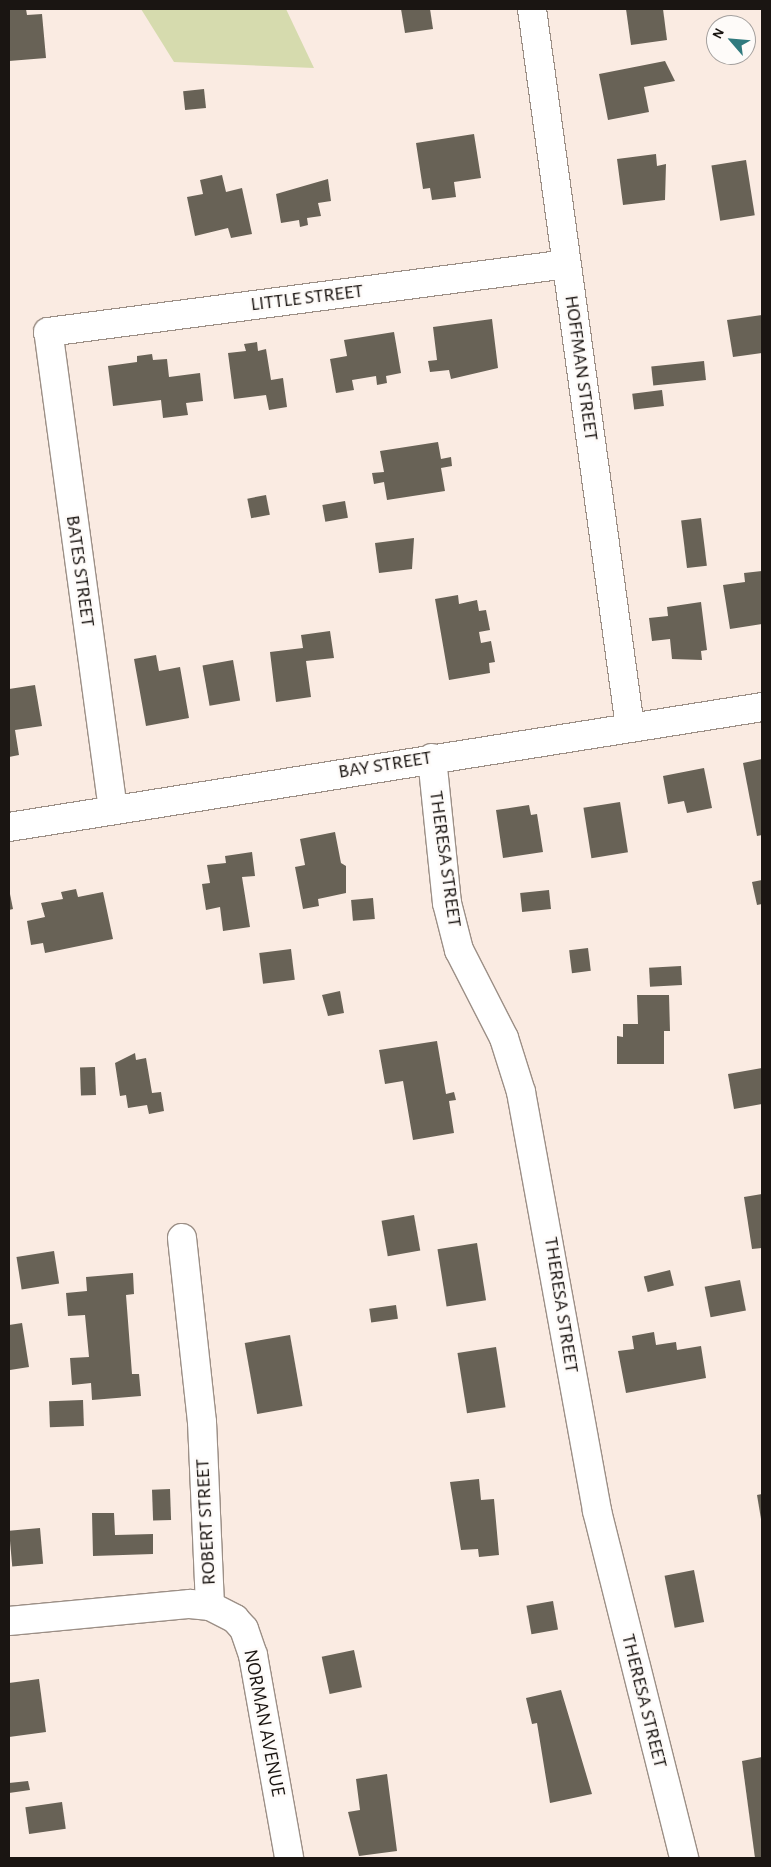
<!DOCTYPE html>
<style>
body{margin:0}
#map{position:relative;width:771px;height:1867px;overflow:hidden;background:#faebe2;font-family:"Alegreya Sans",sans-serif}
div>[style]{position:absolute}
.green>*{inset:0;background:#d6dbae}
.building>*{inset:0;background:#686256;transform-origin:0 0}
.roads{filter:drop-shadow(1px 0 #9c8f86) drop-shadow(-1px 0 #9c8f86) drop-shadow(0 1px #9c8f86) drop-shadow(0 -1px #9c8f86)}
.street>*{height:28px;margin:-14px;padding:0 14px;transform-origin:14px;border-radius:14px;background:#fff}
.secondary>*{height:28px;margin:-14px;padding:0 14px;transform-origin:14px;border-radius:14px;background:#fff}
span{translate:-50% -50%;white-space:nowrap;text-align:center;line-height:1.15;-webkit-text-stroke:5px #fefbf9;paint-order:stroke}
.street-label{font-size:20px;color:#1a1512}
.frame{position:absolute;inset:0;border:10px solid #1a1512;pointer-events:none}
.north{position:absolute;left:706px;top:15px;width:50px;height:50px;box-sizing:border-box;background:#fefbf9;border:1px solid #a39f9d;border-radius:50%;rotate:297deg;font-size:14px;font-weight:700;line-height:20px;text-align:center;color:#1a1512}
.north::after{content:'';display:block;margin:auto;width:18px;height:22px;background:#317a7e;clip-path:polygon(50% 0,100% 100%,50% 72%,0 100%)}
</style>
<div id="map">
<div class="green">
<i style="clip-path:polygon(141px 9px,286px 9px,314px 68px,174px 62px)"></i>
</div>
<div class="building">
<i style="clip-path:polygon(9px 9px,26px 9px,27px 15px,42px 14px,46px 58px,9px 61px)"></i>
<i style="clip-path:polygon(401px 9px,430px 9px,433px 29px,405px 33px)"></i>
<i style="clip-path:polygon(626px 9px,663px 9px,667px 40px,631px 45px)"></i>
<i style="clip-path:polygon(665px 61px,675px 81px,644px 87px,649px 112px,608px 120px,599px 74px)"></i>
<i style="left:204px;top:89px;width:19px;height:21px;rotate:84deg"></i>
<i style="clip-path:polygon(474px 134px,481px 178px,454px 182px,456px 197px,432px 200px,430px 188px,423px 189px,416px 143px)"></i>
<i style="clip-path:polygon(656px 154px,657px 166px,666px 164px,665px 200px,623px 205px,617px 159px)"></i>
<i style="left:746px;top:160px;width:56px;height:35px;rotate:81deg"></i>
<i style="clip-path:polygon(222px 175px,226px 192px,242px 188px,252px 234px,231px 238px,228px 228px,195px 236px,187px 197px,203px 194px,200px 180px)"></i>
<i style="clip-path:polygon(328px 179px,331px 201px,318px 203px,321px 216px,307px 218px,308px 225px,300px 227px,299px 220px,281px 223px,276px 194px)"></i>
<i style="clip-path:polygon(762px 315px,762px 353px,733px 357px,727px 320px)"></i>
<i style="clip-path:polygon(492px 319px,498px 368px,451px 379px,449px 370px,430px 372px,428px 361px,437px 360px,433px 327px)"></i>
<i style="clip-path:polygon(394px 332px,401px 373px,386px 376px,387px 383px,377px 385px,376px 376px,352px 380px,354px 390px,336px 393px,330px 359px,347px 356px,344px 340px)"></i>
<i style="clip-path:polygon(257px 342px,258px 351px,266px 349px,271px 380px,283px 378px,287px 407px,269px 410px,266px 395px,234px 399px,228px 353px,246px 351px,244px 344px)"></i>
<i style="clip-path:polygon(152px 354px,153px 360px,167px 359px,169px 377px,200px 373px,203px 401px,186px 403px,188px 415px,163px 418px,161px 400px,113px 406px,108px 366px,137px 362px,137px 356px)"></i>
<i style="left:704px;top:361px;width:19px;height:53px;rotate:84deg"></i>
<i style="left:662px;top:390px;width:16px;height:30px;rotate:83deg"></i>
<i style="clip-path:polygon(438px 442px,441px 459px,451px 457px,452px 466px,441px 468px,445px 491px,387px 500px,384px 482px,374px 484px,372px 473px,384px 472px,380px 451px)"></i>
<i style="left:266px;top:495px;width:20px;height:19px;rotate:79deg"></i>
<i style="left:345px;top:501px;width:17px;height:23px;rotate:80deg"></i>
<i style="left:701px;top:518px;width:48px;height:20px;rotate:83deg"></i>
<i style="clip-path:polygon(414px 538px,412px 569px,379px 573px,375px 543px)"></i>
<i style="clip-path:polygon(762px 571px,762px 624px,730px 629px,723px 585px,745px 582px,744px 573px)"></i>
<i style="clip-path:polygon(458px 595px,459px 604px,477px 600px,479px 611px,486px 610px,490px 630px,479px 632px,481px 643px,491px 641px,495px 662px,489px 663px,490px 673px,449px 680px,435px 599px)"></i>
<i style="clip-path:polygon(701px 602px,707px 650px,701px 651px,702px 660px,672px 659px,670px 639px,652px 641px,649px 618px,668px 616px,667px 607px)"></i>
<i style="clip-path:polygon(330px 631px,334px 658px,306px 661px,311px 697px,276px 702px,270px 652px,303px 648px,301px 635px)"></i>
<i style="clip-path:polygon(156px 655px,159px 671px,180px 667px,189px 718px,146px 726px,134px 659px)"></i>
<i style="left:233px;top:660px;width:41px;height:31px;rotate:80deg"></i>
<i style="clip-path:polygon(35px 685px,42px 726px,15px 730px,19px 755px,9px 757px,9px 689px)"></i>
<i style="clip-path:polygon(762px 759px,762px 835px,757px 836px,743px 763px)"></i>
<i style="clip-path:polygon(704px 768px,712px 808px,687px 813px,684px 801px,668px 804px,663px 776px)"></i>
<i style="left:620px;top:802px;width:51px;height:37px;rotate:81deg"></i>
<i style="clip-path:polygon(529px 805px,531px 815px,537px 814px,543px 852px,503px 858px,496px 810px)"></i>
<i style="clip-path:polygon(335px 832px,341px 863px,346px 866px,346px 893px,318px 899px,319px 906px,303px 909px,295px 867px,305px 865px,300px 839px)"></i>
<i style="clip-path:polygon(252px 852px,255px 876px,242px 877px,250px 927px,223px 931px,220px 907px,206px 910px,202px 884px,210px 883px,207px 865px,226px 863px,225px 856px)"></i>
<i style="clip-path:polygon(762px 880px,762px 904px,757px 905px,752px 882px)"></i>
<i style="clip-path:polygon(9px 889px,13px 909px,9px 910px)"></i>
<i style="clip-path:polygon(76px 889px,78px 897px,103px 892px,113px 939px,45px 953px,43px 943px,31px 945px,27px 921px,45px 917px,41px 903px,63px 899px,61px 892px)"></i>
<i style="left:549px;top:890px;width:19px;height:29px;rotate:84deg"></i>
<i style="left:373px;top:898px;width:21px;height:22px;rotate:85deg"></i>
<i style="left:588px;top:948px;width:23px;height:19px;rotate:83deg"></i>
<i style="left:291px;top:949px;width:31px;height:32px;rotate:83deg"></i>
<i style="left:681px;top:966px;width:19px;height:32px;rotate:87deg"></i>
<i style="clip-path:polygon(340px 991px,344px 1013px,328px 1016px,322px 995px)"></i>
<i style="clip-path:polygon(637px 995px,669px 995px,670px 1031px,664px 1031px,664px 1064px,617px 1064px,617px 1036px,623px 1037px,623px 1024px,638px 1024px)"></i>
<i style="clip-path:polygon(437px 1041px,446px 1094px,454px 1092px,456px 1100px,449px 1101px,454px 1133px,413px 1140px,403px 1081px,385px 1084px,379px 1050px)"></i>
<i style="clip-path:polygon(135px 1053px,136px 1060px,146px 1058px,152px 1093px,161px 1092px,164px 1111px,149px 1114px,147px 1105px,128px 1108px,126px 1095px,120px 1096px,115px 1063px)"></i>
<i style="left:95px;top:1067px;width:28px;height:15px;rotate:88deg"></i>
<i style="clip-path:polygon(762px 1068px,762px 1104px,734px 1109px,728px 1074px)"></i>
<i style="clip-path:polygon(762px 1194px,762px 1248px,752px 1249px,744px 1197px)"></i>
<i style="left:414px;top:1215px;width:36px;height:33px;rotate:80deg"></i>
<i style="left:477px;top:1243px;width:58px;height:40px;rotate:81deg"></i>
<i style="left:54px;top:1251px;width:33px;height:38px;rotate:81deg"></i>
<i style="left:670px;top:1270px;width:16px;height:27px;rotate:76deg"></i>
<i style="clip-path:polygon(133px 1273px,134px 1294px,126px 1295px,132px 1374px,139px 1374px,141px 1396px,92px 1400px,91px 1383px,72px 1385px,70px 1358px,89px 1357px,85px 1315px,68px 1316px,66px 1293px,87px 1291px,86px 1277px)"></i>
<i style="left:740px;top:1280px;width:31px;height:36px;rotate:79deg"></i>
<i style="left:396px;top:1305px;width:14px;height:27px;rotate:82deg"></i>
<i style="clip-path:polygon(22px 1323px,29px 1367px,10px 1370px,9px 1325px)"></i>
<i style="clip-path:polygon(654px 1332px,656px 1345px,676px 1342px,677px 1350px,701px 1346px,706px 1378px,626px 1393px,618px 1351px,634px 1349px,632px 1336px)"></i>
<i style="left:290px;top:1335px;width:72px;height:46px;rotate:80deg"></i>
<i style="left:496px;top:1347px;width:61px;height:39px;rotate:81deg"></i>
<i style="left:83px;top:1400px;width:26px;height:34px;rotate:88deg"></i>
<i style="clip-path:polygon(479px 1479px,481px 1500px,494px 1499px,499px 1555px,479px 1557px,478px 1549px,461px 1550px,450px 1482px)"></i>
<i style="left:170px;top:1489px;width:31px;height:18px;rotate:88deg"></i>
<i style="clip-path:polygon(762px 1494px,762px 1519px,761px 1519px,757px 1495px)"></i>
<i style="clip-path:polygon(92px 1513px,114px 1513px,115px 1535px,153px 1534px,153px 1554px,93px 1556px)"></i>
<i style="left:40px;top:1528px;width:36px;height:31px;rotate:85deg"></i>
<i style="left:694px;top:1570px;width:53px;height:30px;rotate:79deg"></i>
<i style="left:553px;top:1601px;width:29px;height:27px;rotate:80deg"></i>
<i style="left:354px;top:1650px;width:38px;height:33px;rotate:78deg"></i>
<i style="clip-path:polygon(39px 1679px,46px 1732px,9px 1737px,9px 1683px)"></i>
<i style="clip-path:polygon(561px 1690px,592px 1794px,550px 1803px,537px 1723px,532px 1724px,526px 1698px)"></i>
<i style="clip-path:polygon(762px 1757px,762px 1857px,755px 1858px,742px 1761px)"></i>
<i style="clip-path:polygon(387px 1774px,397px 1851px,359px 1856px,348px 1812px,360px 1810px,356px 1779px)"></i>
<i style="clip-path:polygon(28px 1781px,30px 1790px,9px 1793px,9px 1783px)"></i>
<i style="left:62px;top:1802px;width:27px;height:37px;rotate:82deg"></i>
</div>
<div class="roads">
<div class="street">
<i style="left:532px;top:9px;width:725px;rotate:82.23deg"></i>
<i style="left:432px;top:758px;width:146px;rotate:84.1deg"></i>
<i style="left:447px;top:903px;width:49px;rotate:75.7deg"></i>
<i style="left:459px;top:950px;width:99px;rotate:62.9deg"></i>
<i style="left:504px;top:1038px;width:57px;rotate:72.5deg"></i>
<i style="left:521px;top:1092px;width:426px;rotate:79.7deg"></i>
<i style="left:597px;top:1511px;width:358px;rotate:75.9deg"></i>
<i style="left:113px;top:810px;width:482px;rotate:-97.7deg"></i>
<i style="left:48px;top:332px;width:523px;rotate:-7.46deg"></i>
<i style="left:182px;top:1238px;width:185px;rotate:83.8deg"></i>
<i style="left:202px;top:1422px;width:184px;rotate:87.5deg"></i>
<i style="left:9px;top:1621px;width:182px;rotate:-5.4deg"></i>
<i style="left:190px;top:1604px;width:20px;rotate:6deg"></i>
<i style="left:210px;top:1606px;width:28px;rotate:27deg"></i>
<i style="left:235px;top:1619px;width:13px;rotate:48deg"></i>
<i style="left:244px;top:1629px;width:28px;rotate:71deg"></i>
<i style="left:253px;top:1655px;width:206px;rotate:79.9deg"></i>
</div>
<div class="secondary">
<i style="left:9px;top:827px;width:763px;rotate:-9.05deg"></i>
</div>
</div>
<div class="street-label">
<span style="left:307px;top:298px;rotate:-7deg">LITTLE STREET</span>
<span style="left:581px;top:368px;rotate:82deg">HOFFMAN STREET</span>
<span style="left:80px;top:571px;rotate:82deg">BATES STREET</span>
<span style="left:385px;top:765px;rotate:-9deg">BAY STREET</span>
<span style="left:445px;top:859px;rotate:82deg">THERESA STREET</span>
<span style="left:561px;top:1305px;rotate:81deg">THERESA STREET</span>
<span style="left:206px;top:1522px;rotate:-93deg">ROBERT STREET</span>
<span style="left:644px;top:1701px;rotate:76deg">THERESA STREET</span>
<span style="left:264px;top:1723px;rotate:79deg">NORMAN AVENUE</span>
</div>
<div class="frame"></div>
<div class="north">N</div>
</div>
